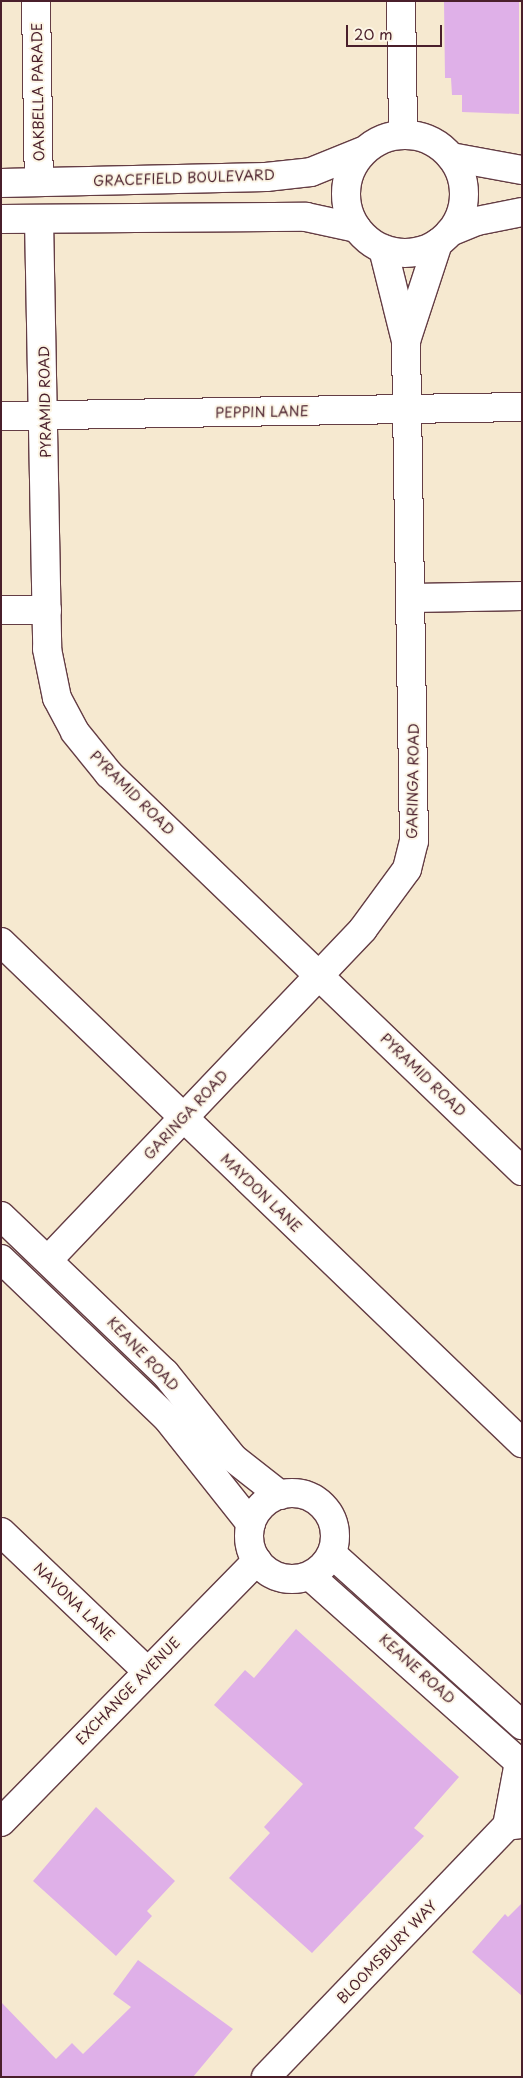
<!DOCTYPE html>
<style>
body{margin:0}
#map{position:relative;width:523px;height:2078px;overflow:hidden;background:#f6e9d0;font-family:"Playpen Sans",sans-serif}
div>[style]{position:absolute}
.building>*{inset:0;background:#dfb0e8}
.roads{filter:drop-shadow(1px 0 #643d44) drop-shadow(-1px 0 #643d44) drop-shadow(0 1px #643d44) drop-shadow(0 -1px #643d44)}
.minor>*{height:28px;margin:-14px;padding:0 14px;transform-origin:14px;border-radius:14px;background:#fff}
.minor>.ring{margin:-14px;padding:0;box-sizing:content-box;background:none;border:28px solid #fff;border-radius:50%}
span{translate:-50% -50%;white-space:nowrap;text-align:center;line-height:1.15;-webkit-text-stroke:4px #fcf5e5;paint-order:stroke}
.street-label{font-size:14px;color:#4a1f2b}
.frame{position:absolute;inset:0;border:2px solid #4a1f2b;pointer-events:none}
.scale{position:absolute;left:346px;top:25px;width:96px;height:22px;box-sizing:border-box;border:2px solid #4a1f2b;border-top:0;padding-left:6px;font-size:15px;line-height:18px;white-space:nowrap;color:#4a1f2b;-webkit-text-stroke:4px #fcf5e5;paint-order:stroke}
</style>
<div id="map">
<div class="building">
<i style="clip-path:polygon(519px 1px,519px 114px,462px 112px,462px 95px,452px 95px,451px 78px,445px 78px,444px 2px)"></i>
<i style="clip-path:polygon(296px 1629px,459px 1777px,414px 1828px,424px 1836px,312px 1953px,229px 1878px,270px 1833px,264px 1827px,303px 1784px,214px 1705px,245px 1670px,254px 1678px)"></i>
<i style="clip-path:polygon(96px 1807px,175px 1881px,147px 1911px,152px 1916px,116px 1956px,33px 1881px)"></i>
<i style="clip-path:polygon(522px 1903px,522px 1996px,472px 1952px,505px 1914px,508px 1917px)"></i>
<i style="clip-path:polygon(138px 1960px,233px 2029px,193px 2077px,1px 2077px,1px 2002px,56px 2059px,72px 2043px,83px 2054px,131px 2007px,113px 1994px)"></i>
</div>
<div class="roads">
<div class="minor">
<i style="left:36px;top:1px;width:181px;rotate:89.1deg"></i>
<i style="left:401px;top:1px;width:134px;rotate:89.1deg"></i>
<i class="ring" style="left:346px;top:135px;width:90px;height:90px"></i>
<i style="left:451px;top:157px;width:72px;rotate:10.4deg"></i>
<i style="left:1px;top:183px;width:265px;rotate:-1.3deg"></i>
<i style="left:266px;top:177px;width:45px;rotate:-6.3deg"></i>
<i style="left:311px;top:172px;width:56px;rotate:-22deg"></i>
<i style="left:1px;top:219px;width:305px;rotate:-0.4deg"></i>
<i style="left:306px;top:217px;width:52px;rotate:12.2deg"></i>
<i style="left:39px;top:219px;width:430px;rotate:88.9deg"></i>
<i style="left:47px;top:649px;width:50px;rotate:78.5deg"></i>
<i style="left:57px;top:698px;width:38px;rotate:62deg"></i>
<i style="left:75px;top:732px;width:54px;rotate:51deg"></i>
<i style="left:109px;top:774px;width:573px;rotate:43.87deg"></i>
<i style="left:450px;top:232px;width:29px;rotate:-22deg"></i>
<i style="left:477px;top:221px;width:46px;rotate:-11.3deg"></i>
<i style="left:406px;top:341px;width:103px;rotate:-71.9deg"></i>
<i style="left:1px;top:416px;width:521px;rotate:-0.99deg"></i>
<i style="left:413px;top:598px;width:109px;rotate:-1.1deg"></i>
<i style="left:1px;top:610px;width:46px"></i>
<i style="left:1px;top:942px;width:723px;rotate:43.88deg"></i>
<i style="left:1px;top:1216px;width:227px;rotate:43.8deg"></i>
<i style="left:165px;top:1373px;width:109px;rotate:51.3deg"></i>
<i style="left:233px;top:1458px;width:60px;rotate:38.2deg"></i>
<i style="left:1px;top:1259px;width:230px;rotate:43.8deg"></i>
<i style="left:167px;top:1418px;width:135px;rotate:51.6deg"></i>
<i style="left:48px;top:1260px;width:457px;rotate:-46.4deg"></i>
<i style="left:363px;top:929px;width:74px;rotate:-53.7deg"></i>
<i style="left:407px;top:869px;width:29px;rotate:-76deg"></i>
<i style="left:414px;top:841px;width:500px;rotate:-90.92deg"></i>
<i style="left:406px;top:341px;width:95px;rotate:-104deg"></i>
<i class="ring" style="left:249px;top:1493px;width:58px;height:58px"></i>
<i style="left:1px;top:1532px;width:202px;rotate:43.6deg"></i>
<i style="left:332px;top:1554px;width:256px;rotate:42deg"></i>
<i style="left:310px;top:1576px;width:284px;rotate:41.7deg"></i>
<i style="left:519px;top:1762px;width:65px;rotate:100.6deg"></i>
<i style="left:507px;top:1826px;width:15px;rotate:-8deg"></i>
<i style="left:1px;top:1822px;width:366px;rotate:-45.6deg"></i>
<i style="left:266px;top:2077px;width:348px;rotate:-46.2deg"></i>
</div>
</div>
<div class="street-label">
<span style="left:38px;top:92px;rotate:-91deg">OAKBELLA PARADE</span>
<span style="left:184px;top:178px;rotate:-2deg">GRACEFIELD BOULEVARD</span>
<span style="left:45px;top:402px;rotate:-91deg">PYRAMID ROAD</span>
<span style="left:262px;top:412px;rotate:-1deg">PEPPIN LANE</span>
<span style="left:413px;top:781px;rotate:-89deg">GARINGA ROAD</span>
<span style="left:132px;top:793px;rotate:45deg">PYRAMID ROAD</span>
<span style="left:423px;top:1075px;rotate:44deg">PYRAMID ROAD</span>
<span style="left:186px;top:1115px;rotate:-47deg">GARINGA ROAD</span>
<span style="left:261px;top:1193px;rotate:44deg">MAYDON LANE</span>
<span style="left:143px;top:1354px;rotate:46deg">KEANE ROAD</span>
<span style="left:74px;top:1602px;rotate:44deg">NAVONA LANE</span>
<span style="left:417px;top:1669px;rotate:42deg">KEANE ROAD</span>
<span style="left:128px;top:1691px;rotate:-46deg">EXCHANGE AVENUE</span>
<span style="left:387px;top:1952px;rotate:-46deg">BLOOMSBURY WAY</span>
</div>
<div class="frame"></div>
<div class="scale">20 m</div>
</div>
